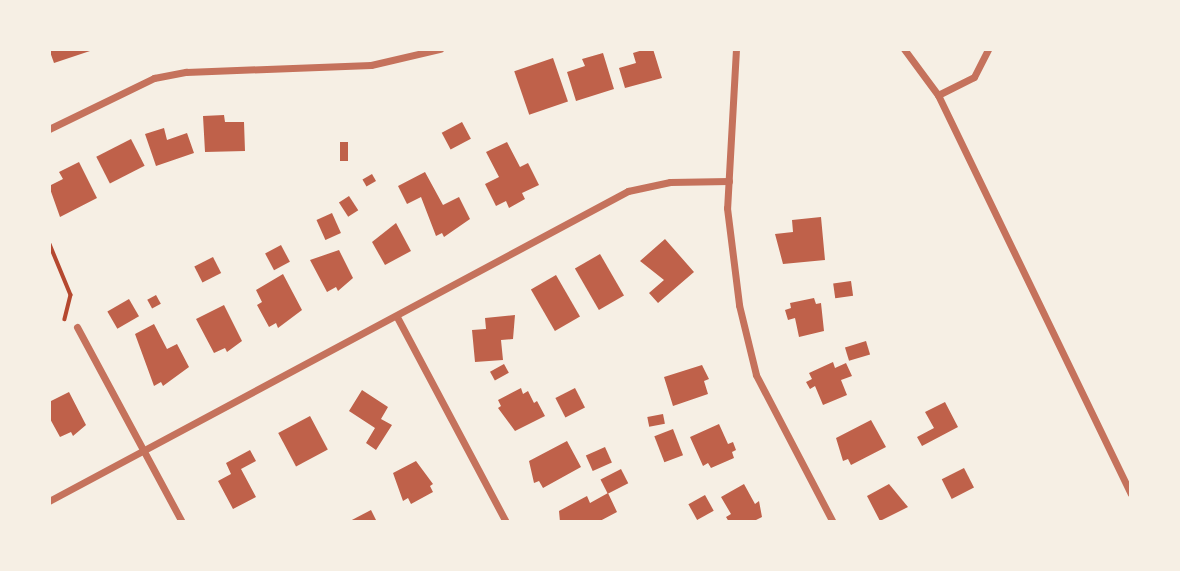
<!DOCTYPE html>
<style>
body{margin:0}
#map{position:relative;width:1180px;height:571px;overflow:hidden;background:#f6efe4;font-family:"Open Sans",sans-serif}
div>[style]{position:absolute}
.building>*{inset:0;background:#bf614a;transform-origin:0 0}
.path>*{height:3.5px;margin:-1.75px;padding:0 1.75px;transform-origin:1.75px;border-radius:1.75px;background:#b5482f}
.minor>*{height:7px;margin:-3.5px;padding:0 3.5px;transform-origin:3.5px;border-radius:3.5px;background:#c5725c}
span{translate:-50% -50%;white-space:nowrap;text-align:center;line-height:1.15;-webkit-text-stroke:5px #f6efe4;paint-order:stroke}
.frame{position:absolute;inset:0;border:51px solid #f6efe4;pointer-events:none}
</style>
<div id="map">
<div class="building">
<i style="clip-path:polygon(49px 49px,96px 49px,54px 63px)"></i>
<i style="clip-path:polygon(646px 49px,653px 49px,662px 78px,625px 88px,619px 68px,636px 63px,633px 53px)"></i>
<i style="clip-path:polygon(603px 53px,614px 89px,576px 101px,567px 72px,585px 66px,582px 59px)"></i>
<i style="left:553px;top:58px;width:46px;height:41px;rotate:71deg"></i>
<i style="clip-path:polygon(224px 115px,225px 122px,244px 122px,245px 151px,205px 152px,203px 116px)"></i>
<i style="left:462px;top:122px;width:19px;height:23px;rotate:62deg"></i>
<i style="clip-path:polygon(164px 128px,167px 140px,187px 133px,194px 153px,156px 166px,145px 134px)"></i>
<i style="left:131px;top:139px;width:30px;height:39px;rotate:63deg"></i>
<i style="left:340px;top:142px;width:8px;height:19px"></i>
<i style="clip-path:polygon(507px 142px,520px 167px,528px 163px,539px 185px,522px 193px,525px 199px,509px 208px,506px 201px,496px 206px,485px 184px,499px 177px,486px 152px)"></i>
<i style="clip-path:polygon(79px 162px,97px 198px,60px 217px,49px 186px,63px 179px,59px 172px)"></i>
<i style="clip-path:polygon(425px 172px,443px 205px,459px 197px,470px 219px,444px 237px,442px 233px,436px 236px,421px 197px,407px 204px,398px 186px)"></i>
<i style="left:372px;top:174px;width:8px;height:11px;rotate:60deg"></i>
<i style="left:349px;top:196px;width:17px;height:12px;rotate:57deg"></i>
<i style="left:332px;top:213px;width:22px;height:17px;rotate:66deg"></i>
<i style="clip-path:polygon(821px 217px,825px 260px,783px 264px,775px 234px,793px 232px,792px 220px)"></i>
<i style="clip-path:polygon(396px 223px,411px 251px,385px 265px,372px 242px)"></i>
<i style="clip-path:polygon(665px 239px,694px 272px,658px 303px,649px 293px,664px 280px,640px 261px)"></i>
<i style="left:281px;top:245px;width:19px;height:18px;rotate:62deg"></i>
<i style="clip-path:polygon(339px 250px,353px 278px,338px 291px,336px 287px,327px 292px,310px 260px)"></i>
<i style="left:600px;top:254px;width:48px;height:29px;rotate:60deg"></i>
<i style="left:213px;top:257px;width:18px;height:21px;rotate:63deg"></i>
<i style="clip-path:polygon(283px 274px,302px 310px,278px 328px,276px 323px,269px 327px,257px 305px,262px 302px,256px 290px)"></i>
<i style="left:556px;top:275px;width:48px;height:29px;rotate:60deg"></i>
<i style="left:851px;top:281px;width:15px;height:18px;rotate:82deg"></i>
<i style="left:156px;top:295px;width:10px;height:10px;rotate:61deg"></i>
<i style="clip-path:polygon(814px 298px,816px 304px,821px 303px,824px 331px,799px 337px,795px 318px,788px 320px,785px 310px,791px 308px,790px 303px)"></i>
<i style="left:129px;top:299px;width:20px;height:25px;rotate:60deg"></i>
<i style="clip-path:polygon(224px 305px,242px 341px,227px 352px,225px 348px,214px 353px,196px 319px)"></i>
<i style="clip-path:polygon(515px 315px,513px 339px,501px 340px,503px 360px,475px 362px,472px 330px,486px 329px,485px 318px)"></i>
<i style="clip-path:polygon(154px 324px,167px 349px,177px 344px,189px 367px,163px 386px,161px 382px,154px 386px,135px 334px)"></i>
<i style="left:866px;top:341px;width:14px;height:22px;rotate:73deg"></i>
<i style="clip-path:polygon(833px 362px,835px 368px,846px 363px,852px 376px,841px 380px,847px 395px,823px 405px,815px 386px,810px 389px,806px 382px,812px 379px,809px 373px)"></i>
<i style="left:504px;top:364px;width:10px;height:16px;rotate:61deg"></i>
<i style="clip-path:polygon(702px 365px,709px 379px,704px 381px,708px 394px,673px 406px,664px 377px)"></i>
<i style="clip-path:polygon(521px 388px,523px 394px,528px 391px,534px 403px,537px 401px,545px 416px,515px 431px,498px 408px,501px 406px,498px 400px)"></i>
<i style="left:575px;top:388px;width:22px;height:22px;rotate:63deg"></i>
<i style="clip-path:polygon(362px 390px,388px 407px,381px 419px,392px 425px,376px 450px,366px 443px,375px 428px,349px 411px)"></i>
<i style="clip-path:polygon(69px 392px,86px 425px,73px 436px,71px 432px,60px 437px,49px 417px,49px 402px)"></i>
<i style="clip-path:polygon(945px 402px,958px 427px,922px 446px,917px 437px,934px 428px,925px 412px)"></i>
<i style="left:663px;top:414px;width:10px;height:16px;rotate:79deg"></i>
<i style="left:310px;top:416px;width:38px;height:36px;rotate:62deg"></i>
<i style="clip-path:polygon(871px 420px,886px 447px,851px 465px,848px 459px,843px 461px,836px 438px)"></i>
<i style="clip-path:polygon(719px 424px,728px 444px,733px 442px,736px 450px,732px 452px,734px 458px,711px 468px,708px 463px,703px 466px,690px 437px)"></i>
<i style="left:673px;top:429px;width:28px;height:20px;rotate:69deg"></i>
<i style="clip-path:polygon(567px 441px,581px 467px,543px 488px,539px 481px,534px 483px,529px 461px)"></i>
<i style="left:605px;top:447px;width:17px;height:21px;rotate:66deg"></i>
<i style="clip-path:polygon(250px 450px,256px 461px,241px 469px,256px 497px,233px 509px,218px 481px,231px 474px,226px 463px)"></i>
<i style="clip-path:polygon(416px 461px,433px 484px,430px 486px,433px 492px,411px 504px,408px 498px,403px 501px,393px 473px)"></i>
<i style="left:964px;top:468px;width:22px;height:25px;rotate:63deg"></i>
<i style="left:621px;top:469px;width:16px;height:23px;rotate:63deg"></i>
<i style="clip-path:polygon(744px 484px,755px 504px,759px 501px,762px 517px,752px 522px,729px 522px,726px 517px,731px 514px,721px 497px)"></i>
<i style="clip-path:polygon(889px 484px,908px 507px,880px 521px,867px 496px)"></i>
<i style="clip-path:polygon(608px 493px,617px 512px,598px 522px,560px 522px,559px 511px,587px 496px,590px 503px)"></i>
<i style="left:705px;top:495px;width:18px;height:19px;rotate:61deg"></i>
<i style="clip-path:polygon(371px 510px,377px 522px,348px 522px)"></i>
</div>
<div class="path">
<i style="left:49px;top:242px;width:57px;rotate:67.5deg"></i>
<i style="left:71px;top:295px;width:25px;rotate:104deg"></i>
</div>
<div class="minor">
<i style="left:736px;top:49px;width:159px;rotate:93.2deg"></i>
<i style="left:727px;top:208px;width:98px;rotate:82.9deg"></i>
<i style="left:739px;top:305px;width:72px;rotate:76.3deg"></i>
<i style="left:756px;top:375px;width:166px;rotate:62.4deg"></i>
<i style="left:904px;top:49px;width:57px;rotate:53.5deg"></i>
<i style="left:938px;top:95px;width:443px;rotate:64.2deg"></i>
<i style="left:938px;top:95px;width:40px;rotate:-26.6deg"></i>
<i style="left:974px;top:77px;width:31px;rotate:-63deg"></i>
<i style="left:49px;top:129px;width:117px;rotate:-25.9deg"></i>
<i style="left:154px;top:78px;width:33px;rotate:-11deg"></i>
<i style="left:186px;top:72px;width:185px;rotate:-2.2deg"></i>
<i style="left:371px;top:65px;width:71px;rotate:-13.1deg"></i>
<i style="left:397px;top:317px;width:232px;rotate:62deg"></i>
<i style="left:77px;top:327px;width:221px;rotate:61.7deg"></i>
<i style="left:49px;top:501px;width:657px;rotate:-28.16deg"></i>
<i style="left:628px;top:191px;width:43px;rotate:-12.1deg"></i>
<i style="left:670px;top:182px;width:59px;rotate:-1deg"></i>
</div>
<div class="frame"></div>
</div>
